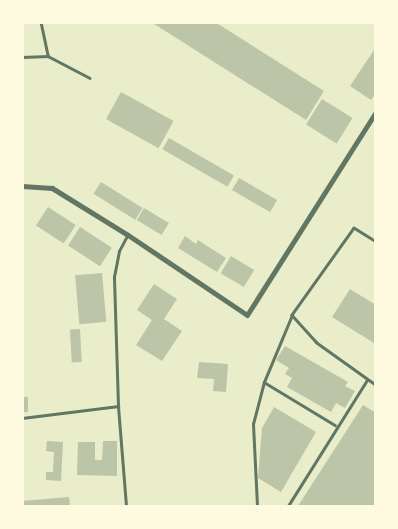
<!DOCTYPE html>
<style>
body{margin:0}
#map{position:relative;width:398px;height:529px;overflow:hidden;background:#e9edc9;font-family:"Space Grotesk",sans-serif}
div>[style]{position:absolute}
.building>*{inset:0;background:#bcc5a7;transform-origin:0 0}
.service>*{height:2.5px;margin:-1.25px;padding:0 1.25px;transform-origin:1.25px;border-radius:1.25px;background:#617663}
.minor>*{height:5px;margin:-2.5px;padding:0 2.5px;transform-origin:2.5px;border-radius:2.5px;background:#617663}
span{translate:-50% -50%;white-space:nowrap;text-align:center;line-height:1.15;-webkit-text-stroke:4.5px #fefae0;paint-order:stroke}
.frame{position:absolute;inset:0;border:24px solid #fefae0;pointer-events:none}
</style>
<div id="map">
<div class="building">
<i style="clip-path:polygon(151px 22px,215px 22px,324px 91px,306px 120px)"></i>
<i style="clip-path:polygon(374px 50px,376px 93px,371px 100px,350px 86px)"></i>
<i style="left:121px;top:92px;width:60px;height:31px;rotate:29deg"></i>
<i style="left:322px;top:99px;width:36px;height:30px;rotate:32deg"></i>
<i style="left:169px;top:138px;width:75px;height:13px;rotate:30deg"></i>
<i style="left:239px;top:178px;width:44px;height:14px;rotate:30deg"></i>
<i style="left:101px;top:182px;width:49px;height:14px;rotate:32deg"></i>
<i style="left:48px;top:207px;width:33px;height:22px;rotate:33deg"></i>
<i style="left:144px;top:208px;width:29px;height:14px;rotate:31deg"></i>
<i style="left:80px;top:227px;width:38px;height:22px;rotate:33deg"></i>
<i style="clip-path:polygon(185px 236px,196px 244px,198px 240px,226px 258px,217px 272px,178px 248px)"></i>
<i style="left:231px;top:256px;width:27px;height:20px;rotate:31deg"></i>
<i style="left:102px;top:273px;width:49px;height:27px;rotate:85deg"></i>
<i style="clip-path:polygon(154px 284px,177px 299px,164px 319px,182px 331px,162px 361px,136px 345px,152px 320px,137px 310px)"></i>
<i style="clip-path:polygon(350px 289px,376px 305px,374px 343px,332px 317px)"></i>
<i style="left:80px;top:329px;width:33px;height:10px;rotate:87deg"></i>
<i style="clip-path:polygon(285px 346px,348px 382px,345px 386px,355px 391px,345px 408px,336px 403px,331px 412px,287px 387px,292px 378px,285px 374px,289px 368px,276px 360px)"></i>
<i style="clip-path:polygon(199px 362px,228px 364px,226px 392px,213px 391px,214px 379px,197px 378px)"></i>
<i style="left:22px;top:397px;width:6px;height:15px"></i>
<i style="clip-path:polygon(363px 405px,376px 413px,376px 506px,298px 506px)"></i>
<i style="clip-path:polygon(274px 407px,316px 432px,281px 492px,258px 478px,262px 428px)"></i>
<i style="clip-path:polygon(47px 441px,63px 442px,61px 481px,46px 480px,46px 472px,53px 472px,54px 452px,46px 451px)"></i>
<i style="clip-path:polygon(103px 441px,117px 441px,117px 476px,77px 475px,78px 442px,95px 442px,95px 460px,102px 460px)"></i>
<i style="clip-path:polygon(69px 497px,70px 506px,22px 506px,22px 501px)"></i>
</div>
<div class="service">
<i style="left:41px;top:22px;width:35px;rotate:78deg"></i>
<i style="left:22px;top:57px;width:26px;rotate:-2deg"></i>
<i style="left:48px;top:56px;width:47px;rotate:27.6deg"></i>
<i style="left:376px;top:242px;width:26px;rotate:-148deg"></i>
<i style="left:354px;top:228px;width:107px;rotate:125.5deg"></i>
<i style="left:292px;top:315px;width:36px;rotate:48deg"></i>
<i style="left:316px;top:342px;width:74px;rotate:35.6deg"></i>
<i style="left:264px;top:382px;width:83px;rotate:31.2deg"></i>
<i style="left:22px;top:418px;width:97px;rotate:-7.1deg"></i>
<i style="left:126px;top:506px;width:100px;rotate:-94.6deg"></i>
<i style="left:118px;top:406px;width:129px;rotate:-91.8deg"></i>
<i style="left:114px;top:277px;width:26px;rotate:-79deg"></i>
<i style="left:119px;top:251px;width:17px;rotate:-62deg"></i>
<i style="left:257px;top:506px;width:82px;rotate:-92.8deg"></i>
<i style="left:253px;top:424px;width:43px;rotate:-75.3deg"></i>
<i style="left:264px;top:382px;width:73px;rotate:-67.3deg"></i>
<i style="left:288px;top:506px;width:149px;rotate:-57.9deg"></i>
</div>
<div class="minor">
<i style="left:22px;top:186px;width:30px;rotate:4deg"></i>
<i style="left:52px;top:188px;width:89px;rotate:31.7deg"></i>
<i style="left:128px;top:235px;width:143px;rotate:33.9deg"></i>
<i style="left:247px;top:315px;width:241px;rotate:-57.6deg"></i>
</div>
<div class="frame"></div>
</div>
